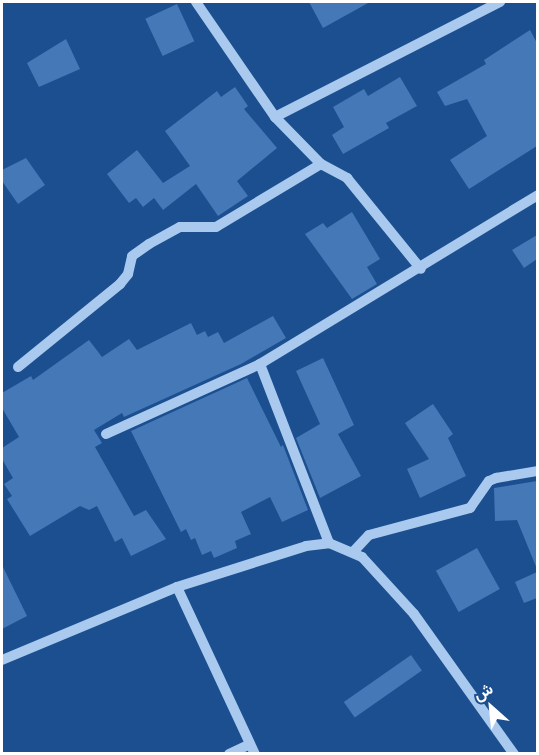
<!DOCTYPE html>
<meta charset="utf-8">
<style>
body{margin:0}
#map{position:relative;width:539px;height:755px;overflow:hidden;background:#1b4f8f;font-family:Lato,Vazirmatn,sans-serif}
div>[style]{position:absolute}
.building>*{inset:0;background:#4478b7;transform-origin:0 0}
.minor>*{height:10px;margin:-5px;padding:0 5px;transform-origin:5px;border-radius:5px;background:#a9c9ee}
span{translate:-50% -50%;white-space:nowrap;text-align:center;line-height:1.15;-webkit-text-stroke:4.5px #1b4f8f;paint-order:stroke}
.frame{position:absolute;inset:0;border:3px solid #fff;pointer-events:none}
.north{position:absolute;left:461px;top:677px;width:60px;height:60px;-webkit-text-stroke:4px #1b4f8f;paint-order:stroke;rotate:333deg;font-size:16px;font-weight:700;line-height:24px;text-align:center;color:#fff}
.north::after{content:'';display:block;margin:auto;width:21px;height:27px;background:#fff;clip-path:polygon(50% 0,100% 100%,50% 72%,0 100%)}
</style>
<div id="map">
<div class="building">
<i style="clip-path:polygon(309px 2px,370px 2px,323px 28px)"></i>
<i style="left:177px;top:4px;width:41px;height:35px;rotate:65deg"></i>
<i style="clip-path:polygon(530px 30px,537px 43px,537px 146px,469px 189px,450px 160px,487px 136px,467px 99px,445px 106px,437px 92px,486px 64px,484px 60px)"></i>
<i style="clip-path:polygon(66px 39px,80px 69px,39px 87px,27px 63px)"></i>
<i style="clip-path:polygon(400px 77px,417px 106px,386px 123px,389px 128px,343px 154px,332px 135px,344px 127px,333px 107px,364px 89px,368px 96px)"></i>
<i style="clip-path:polygon(235px 87px,248px 106px,244px 109px,277px 148px,237px 181px,248px 196px,218px 216px,196px 184px,163px 210px,154px 198px,143px 207px,136px 198px,129px 203px,107px 174px,137px 150px,163px 183px,190px 166px,165px 131px,217px 91px,221px 97px)"></i>
<i style="clip-path:polygon(26px 158px,45px 185px,18px 204px,2px 181px,2px 170px)"></i>
<i style="clip-path:polygon(352px 212px,380px 259px,367px 267px,377px 284px,352px 299px,305px 234px,323px 223px,327px 228px)"></i>
<i style="clip-path:polygon(537px 235px,537px 259px,524px 268px,512px 250px)"></i>
<i style="clip-path:polygon(273px 316px,286px 338px,241px 364px,124px 417px,122px 413px,94px 430px,102px 443px,95px 447px,134px 516px,146px 510px,166px 539px,131px 556px,122px 538px,115px 542px,97px 506px,89px 510px,80px 506px,30px 536px,7px 499px,12px 496px,4px 484px,13px 478px,2px 459px,2px 448px,19px 437px,2px 408px,2px 393px,31px 376px,33px 380px,89px 340px,102px 357px,129px 339px,137px 350px,191px 323px,197px 335px,205px 331px,208px 337px,218px 332px,224px 343px)"></i>
<i style="clip-path:polygon(323px 358px,354px 425px,338px 434px,361px 476px,320px 498px,296px 438px,320px 424px,296px 371px)"></i>
<i style="clip-path:polygon(247px 378px,281px 447px,283px 445px,308px 510px,282px 522px,270px 497px,241px 512px,251px 534px,235px 541px,237px 548px,214px 558px,211px 551px,202px 555px,195px 538px,191px 540px,186px 529px,181px 532px,131px 431px)"></i>
<i style="clip-path:polygon(433px 404px,453px 434px,448px 438px,466px 476px,420px 498px,407px 469px,429px 459px,405px 423px)"></i>
<i style="clip-path:polygon(537px 481px,537px 569px,517px 520px,495px 521px,494px 488px)"></i>
<i style="left:477px;top:548px;width:47px;height:47px;rotate:61deg"></i>
<i style="clip-path:polygon(2px 565px,27px 616px,2px 629px)"></i>
<i style="clip-path:polygon(537px 572px,537px 598px,524px 603px,515px 582px)"></i>
<i style="left:411px;top:655px;width:19px;height:82px;rotate:55deg"></i>
</div>
<div class="minor">
<i style="left:196px;top:2px;width:140px;rotate:55.5deg"></i>
<i style="left:275px;top:117px;width:66px;rotate:45.6deg"></i>
<i style="left:321px;top:164px;width:30px;rotate:28deg"></i>
<i style="left:347px;top:178px;width:117px;rotate:50.9deg"></i>
<i style="left:275px;top:117px;width:253px;rotate:-27.1deg"></i>
<i style="left:18px;top:367px;width:132px;rotate:-39.1deg"></i>
<i style="left:120px;top:284px;width:13px;rotate:-51deg"></i>
<i style="left:128px;top:274px;width:18px;rotate:-77deg"></i>
<i style="left:132px;top:256px;width:21px;rotate:-35deg"></i>
<i style="left:149px;top:244px;width:35px;rotate:-29deg"></i>
<i style="left:180px;top:227px;width:36px"></i>
<i style="left:216px;top:227px;width:122px;rotate:-31deg"></i>
<i style="left:106px;top:434px;width:169px;rotate:-24.4deg"></i>
<i style="left:329px;top:543px;width:192px;rotate:-111.1deg"></i>
<i style="left:260px;top:364px;width:325px;rotate:-31.3deg"></i>
<i style="left:354px;top:551px;width:22px;rotate:-47deg"></i>
<i style="left:369px;top:535px;width:105px;rotate:-15deg"></i>
<i style="left:470px;top:508px;width:33px;rotate:-55deg"></i>
<i style="left:489px;top:481px;width:8px;rotate:-23deg"></i>
<i style="left:496px;top:478px;width:43px;rotate:-9.5deg"></i>
<i style="left:177px;top:587px;width:184px;rotate:65deg"></i>
<i style="left:2px;top:660px;width:190px;rotate:-22.6deg"></i>
<i style="left:177px;top:587px;width:135px;rotate:-17.6deg"></i>
<i style="left:306px;top:546px;width:23px;rotate:-7deg"></i>
<i style="left:329px;top:543px;width:36px;rotate:23deg"></i>
<i style="left:362px;top:557px;width:77px;rotate:47.6deg"></i>
<i style="left:414px;top:614px;width:172px;rotate:54.5deg"></i>
<i style="left:229px;top:754px;width:23px;rotate:-25deg"></i>
</div>
<div class="frame"></div>
<div class="north">ش</div>
</div>
